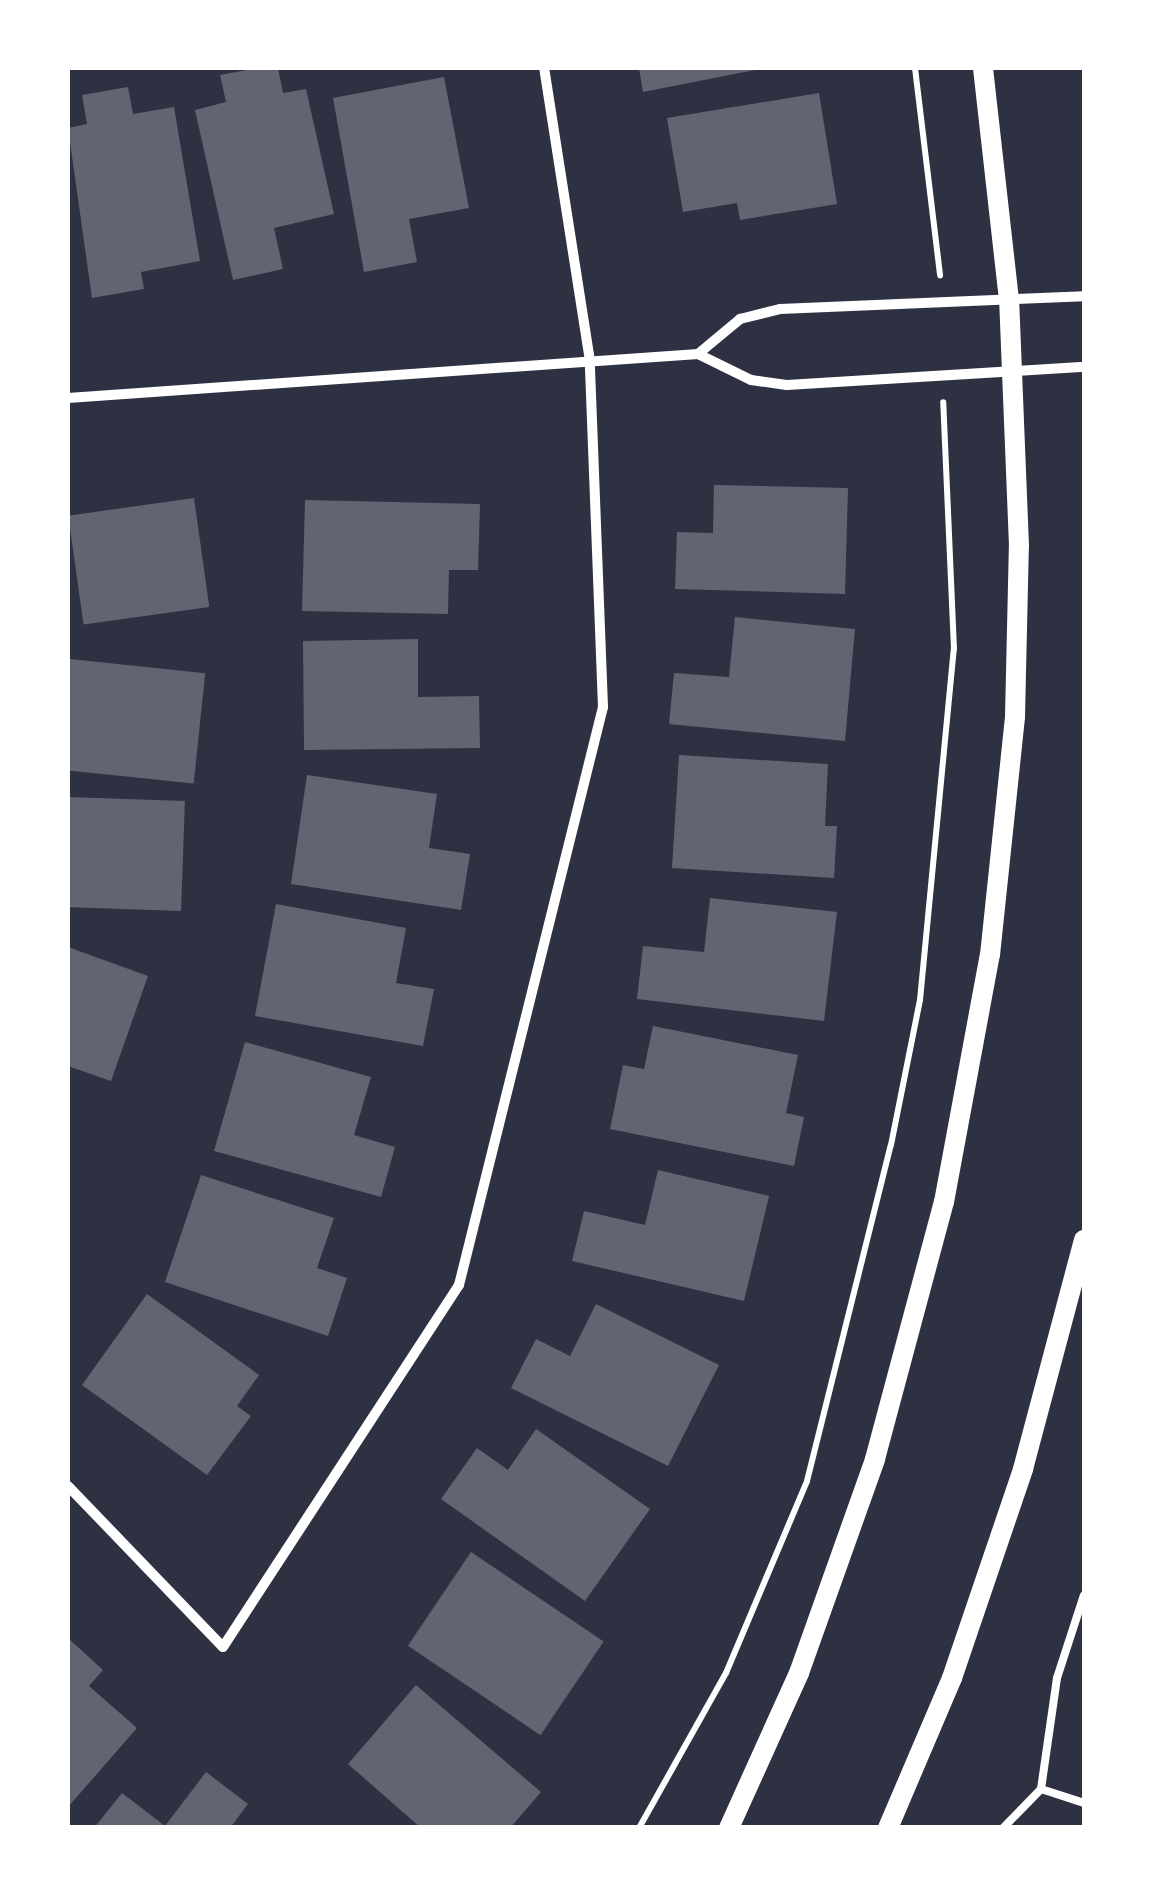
<!DOCTYPE html>
<style>
body{margin:0}
#map{position:relative;width:1152px;height:1895px;overflow:hidden;background:#2d3142;font-family:Montserrat,sans-serif}
div>[style]{position:absolute}
.building>*{inset:0;background:#626471;transform-origin:0 0}
.path>*{height:6px;margin:-3px;padding:0 3px;transform-origin:3px;border-radius:3px;background:#fff}
.service>*{height:8px;margin:-4px;padding:0 4px;transform-origin:4px;border-radius:4px;background:#fff}
.minor>*{height:10px;margin:-5px;padding:0 5px;transform-origin:5px;border-radius:5px;background:#fff}
.secondary>*{height:20px;margin:-10px;padding:0 10px;transform-origin:10px;border-radius:10px;background:#fff}
span{translate:-50% -50%;white-space:nowrap;text-align:center;line-height:1.15;-webkit-text-stroke:8px #fff;paint-order:stroke}
.frame{position:absolute;inset:0;border:70px solid #fff;pointer-events:none}
</style>
<div id="map">
<div class="building">
<i style="clip-path:polygon(257px 68px,278px 68px,283px 93px,306px 89px,334px 214px,274px 228px,283px 269px,233px 280px,195px 110px,226px 102px,220px 75px)"></i>
<i style="clip-path:polygon(639px 68px,760px 68px,760px 69px,643px 92px)"></i>
<i style="clip-path:polygon(444px 77px,469px 208px,409px 219px,417px 262px,364px 272px,333px 98px)"></i>
<i style="clip-path:polygon(128px 87px,133px 114px,174px 107px,200px 261px,141px 272px,144px 289px,92px 298px,68px 128px,87px 124px,82px 95px)"></i>
<i style="clip-path:polygon(819px 93px,837px 204px,740px 220px,737px 203px,683px 212px,667px 118px)"></i>
<i style="clip-path:polygon(714px 485px,848px 488px,845px 594px,675px 589px,677px 532px,713px 533px)"></i>
<i style="left:194px;top:498px;width:110px;height:127px;rotate:82deg"></i>
<i style="clip-path:polygon(305px 500px,480px 504px,478px 570px,449px 570px,448px 614px,302px 611px)"></i>
<i style="clip-path:polygon(735px 617px,855px 629px,845px 741px,669px 724px,674px 673px,729px 677px)"></i>
<i style="clip-path:polygon(418px 639px,418px 697px,479px 696px,480px 748px,304px 750px,303px 641px)"></i>
<i style="left:70px;top:659px;width:136px;height:111px;rotate:6deg"></i>
<i style="clip-path:polygon(679px 755px,828px 764px,825px 826px,837px 826px,834px 878px,672px 868px)"></i>
<i style="clip-path:polygon(307px 775px,437px 794px,429px 848px,470px 854px,461px 910px,291px 884px)"></i>
<i style="left:68px;top:797px;width:117px;height:110px;rotate:2deg"></i>
<i style="clip-path:polygon(710px 898px,837px 912px,824px 1021px,637px 999px,643px 946px,704px 952px)"></i>
<i style="clip-path:polygon(276px 904px,406px 928px,396px 983px,434px 989px,423px 1046px,255px 1016px)"></i>
<i style="clip-path:polygon(68px 947px,148px 976px,111px 1081px,68px 1066px)"></i>
<i style="clip-path:polygon(653px 1026px,798px 1055px,786px 1113px,804px 1117px,794px 1166px,610px 1129px,623px 1065px,644px 1069px)"></i>
<i style="clip-path:polygon(245px 1042px,371px 1077px,354px 1135px,395px 1147px,381px 1197px,214px 1151px)"></i>
<i style="clip-path:polygon(658px 1170px,769px 1196px,744px 1301px,572px 1261px,584px 1211px,645px 1225px)"></i>
<i style="clip-path:polygon(201px 1175px,334px 1218px,317px 1268px,347px 1278px,328px 1336px,165px 1282px)"></i>
<i style="clip-path:polygon(147px 1294px,259px 1375px,237px 1406px,251px 1416px,207px 1475px,82px 1385px)"></i>
<i style="clip-path:polygon(596px 1304px,719px 1365px,668px 1466px,511px 1388px,536px 1339px,570px 1356px)"></i>
<i style="clip-path:polygon(536px 1429px,650px 1509px,585px 1601px,441px 1499px,477px 1448px,508px 1470px)"></i>
<i style="left:471px;top:1552px;width:160px;height:113px;rotate:34deg"></i>
<i style="clip-path:polygon(68px 1638px,103px 1670px,89px 1686px,137px 1728px,68px 1807px)"></i>
<i style="clip-path:polygon(416px 1685px,541px 1792px,510px 1828px,421px 1828px,348px 1764px)"></i>
<i style="clip-path:polygon(206px 1772px,248px 1804px,230px 1828px,94px 1828px,122px 1793px,165px 1826px)"></i>
</div>
<div class="path">
<i style="left:915px;top:68px;width:209px;rotate:83.1deg"></i>
<i style="left:639px;top:1828px;width:178px;rotate:-60.7deg"></i>
<i style="left:726px;top:1673px;width:208px;rotate:-67.1deg"></i>
<i style="left:807px;top:1481px;width:346px;rotate:-76deg"></i>
<i style="left:891px;top:1145px;width:148px;rotate:-78.7deg"></i>
<i style="left:920px;top:1000px;width:353px;rotate:-84.5deg"></i>
<i style="left:954px;top:649px;width:247px;rotate:-92.5deg"></i>
</div>
<div class="service">
<i style="left:1041px;top:1789px;width:112px;rotate:-81.8deg"></i>
<i style="left:1057px;top:1678px;width:87px;rotate:-72deg"></i>
<i style="left:1003px;top:1828px;width:54px;rotate:-45.7deg"></i>
<i style="left:1041px;top:1789px;width:45px;rotate:18deg"></i>
</div>
<div class="minor">
<i style="left:698px;top:354px;width:55px;rotate:-39.8deg"></i>
<i style="left:740px;top:319px;width:41px;rotate:-14deg"></i>
<i style="left:780px;top:309px;width:304px;rotate:-2.4deg"></i>
<i style="left:68px;top:398px;width:632px;rotate:-4deg"></i>
<i style="left:698px;top:354px;width:59px;rotate:26.1deg"></i>
<i style="left:751px;top:380px;width:36px;rotate:8deg"></i>
<i style="left:787px;top:385px;width:298px;rotate:-3.5deg"></i>
<i style="left:68px;top:1486px;width:223px;rotate:46.1deg"></i>
<i style="left:223px;top:1647px;width:432px;rotate:-56.9deg"></i>
<i style="left:459px;top:1285px;width:596px;rotate:-76.01deg"></i>
<i style="left:603px;top:707px;width:346px;rotate:-92.2deg"></i>
<i style="left:590px;top:361px;width:297px;rotate:-98.9deg"></i>
</div>
<div class="secondary">
<i style="left:729px;top:1828px;width:170px;rotate:-65.7deg"></i>
<i style="left:799px;top:1673px;width:227px;rotate:-70.4deg"></i>
<i style="left:875px;top:1459px;width:266px;rotate:-75deg"></i>
<i style="left:944px;top:1202px;width:251px;rotate:-79.5deg"></i>
<i style="left:990px;top:955px;width:239px;rotate:-84deg"></i>
<i style="left:1015px;top:717px;width:171px;rotate:-88.7deg"></i>
<i style="left:1019px;top:546px;width:246px;rotate:-92.3deg"></i>
<i style="left:1009px;top:300px;width:233px;rotate:-96.4deg"></i>
<i style="left:888px;top:1828px;width:163px;rotate:-66.9deg"></i>
<i style="left:952px;top:1678px;width:221px;rotate:-71.2deg"></i>
<i style="left:1023px;top:1469px;width:237px;rotate:-75.1deg"></i>
</div>
<div class="frame"></div>
</div>
